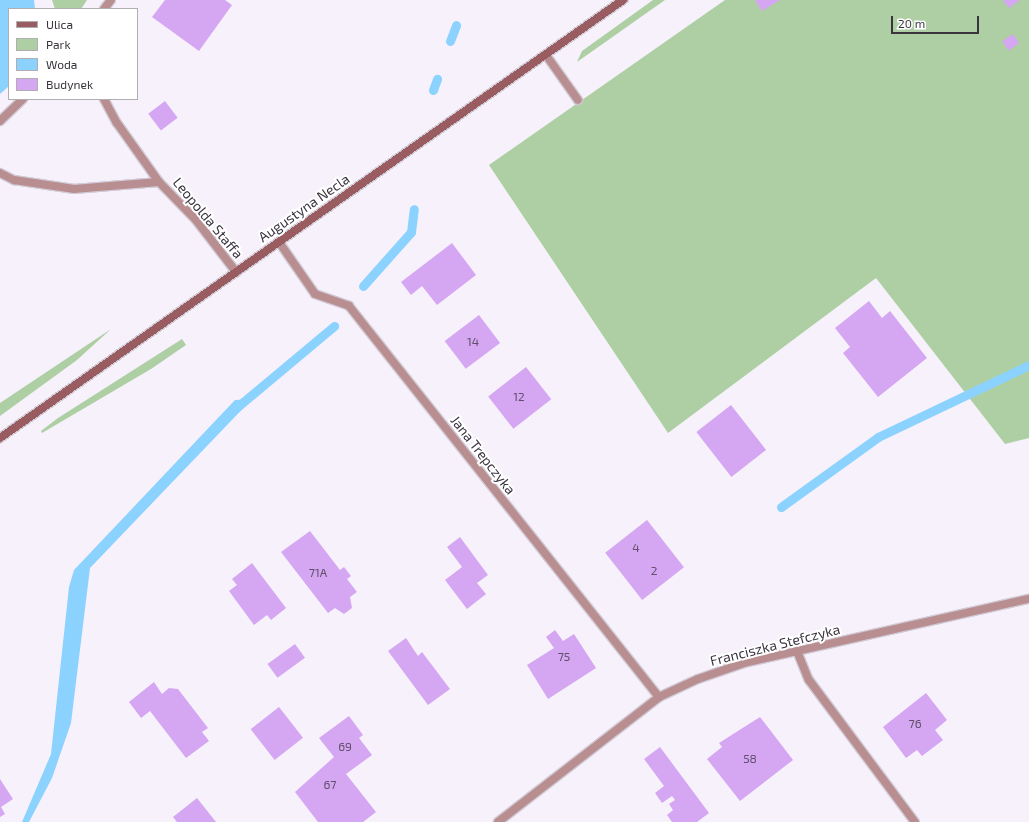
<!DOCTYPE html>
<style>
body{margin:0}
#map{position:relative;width:1029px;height:822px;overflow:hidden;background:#f7f1fc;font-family:"Exo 2",sans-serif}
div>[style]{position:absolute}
.green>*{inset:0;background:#aecfa3}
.water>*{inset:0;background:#8bd2fe}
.stream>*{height:9px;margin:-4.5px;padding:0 4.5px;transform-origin:4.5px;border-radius:4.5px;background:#8bd2fe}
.building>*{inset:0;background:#d5a6f2;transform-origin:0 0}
.roads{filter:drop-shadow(1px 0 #d1cbd6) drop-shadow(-1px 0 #d1cbd6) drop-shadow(0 1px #d1cbd6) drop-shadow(0 -1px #d1cbd6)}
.service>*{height:8px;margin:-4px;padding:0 4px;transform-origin:4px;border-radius:4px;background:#b98e90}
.minor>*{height:8px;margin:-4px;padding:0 4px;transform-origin:4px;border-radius:4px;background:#b98e90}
.secondary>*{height:8px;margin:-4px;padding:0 4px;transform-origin:4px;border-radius:4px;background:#995d61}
span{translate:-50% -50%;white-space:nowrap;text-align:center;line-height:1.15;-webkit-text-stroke:4px #fff;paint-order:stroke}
.number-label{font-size:12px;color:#61506b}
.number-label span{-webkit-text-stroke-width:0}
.street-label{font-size:14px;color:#3a343e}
.legend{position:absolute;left:8px;top:8px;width:130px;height:92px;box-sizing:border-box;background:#fff;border:1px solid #b0aeb2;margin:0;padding:5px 7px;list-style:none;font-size:12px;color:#3a343e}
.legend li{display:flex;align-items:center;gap:8px;height:20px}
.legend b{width:20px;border:1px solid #b0aeb2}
.scale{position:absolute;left:891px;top:16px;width:88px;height:18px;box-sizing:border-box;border:2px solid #3a343e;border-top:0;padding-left:5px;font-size:12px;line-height:14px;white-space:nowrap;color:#3a343e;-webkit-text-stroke:3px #fff;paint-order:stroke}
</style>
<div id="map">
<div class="green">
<i style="clip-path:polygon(52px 0,87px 0,81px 9px,55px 9px)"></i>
<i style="clip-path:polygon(653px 0,665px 0,577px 62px,582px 51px)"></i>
<i style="clip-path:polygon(725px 0,1029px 0,1029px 438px,1005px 444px,876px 278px,668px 433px,489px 165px)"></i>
<i style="clip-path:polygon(111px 329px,77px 360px,0 416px,0 403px)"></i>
<i style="clip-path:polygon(182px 339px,186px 345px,151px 369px,42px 433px,41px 431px,58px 418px)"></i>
</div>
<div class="water">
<i style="clip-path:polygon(0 0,34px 0,35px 9px,9px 9px,9px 86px,0 94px)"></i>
<i style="clip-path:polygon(252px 399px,90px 568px,71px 723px,52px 778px,29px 822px,22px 822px,51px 754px,69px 587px,74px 570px,235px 400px)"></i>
</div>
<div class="stream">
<i style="left:450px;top:41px;width:17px;rotate:-69deg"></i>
<i style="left:433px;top:90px;width:12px;rotate:-70deg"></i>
<i style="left:363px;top:286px;width:72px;rotate:-48.4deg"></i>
<i style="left:411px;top:232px;width:23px;rotate:-83deg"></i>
<i style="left:236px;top:408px;width:128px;rotate:-39.9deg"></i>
<i style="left:781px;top:507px;width:120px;rotate:-35.8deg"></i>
<i style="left:878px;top:437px;width:167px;rotate:-25.5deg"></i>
</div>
<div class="building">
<i style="clip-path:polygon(165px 0,225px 0,232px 5px,199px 51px,152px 17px)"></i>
<i style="clip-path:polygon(755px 0,780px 0,762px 11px)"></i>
<i style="clip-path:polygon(1003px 0,1020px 0,1009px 8px)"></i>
<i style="left:1013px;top:34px;width:11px;height:13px;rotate:56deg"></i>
<i style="left:165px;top:101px;width:21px;height:21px;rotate:53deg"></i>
<i style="clip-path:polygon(452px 243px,476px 275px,437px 305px,422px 286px,411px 295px,401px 282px)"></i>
<i style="clip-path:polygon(869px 301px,882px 318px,890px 311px,927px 358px,878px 397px,843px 353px,850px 347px,835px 328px)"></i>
<i style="left:479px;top:315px;width:35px;height:43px;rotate:53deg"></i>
<i style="left:526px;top:367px;width:41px;height:48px;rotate:52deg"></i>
<i style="left:731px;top:405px;width:57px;height:44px;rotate:52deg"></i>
<i style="left:647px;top:520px;width:60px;height:53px;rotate:52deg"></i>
<i style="clip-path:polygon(310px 531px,340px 570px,344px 567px,351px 576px,347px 579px,357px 592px,350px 597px,352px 608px,344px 614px,335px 608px,328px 613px,281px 552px)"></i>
<i style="clip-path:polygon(460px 537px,488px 575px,477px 583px,486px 594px,467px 609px,445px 580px,462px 567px,447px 547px)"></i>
<i style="clip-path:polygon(252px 563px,286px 608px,271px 620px,267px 615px,254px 625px,229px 591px,237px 585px,232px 579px)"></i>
<i style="clip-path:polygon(555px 630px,563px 641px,574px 634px,596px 668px,548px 699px,527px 665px,554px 648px,546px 637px)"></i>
<i style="clip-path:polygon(406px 638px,418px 656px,422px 652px,450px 689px,428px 705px,388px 651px)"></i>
<i style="left:295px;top:644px;width:17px;height:34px;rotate:54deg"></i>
<i style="clip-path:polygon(154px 682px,162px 694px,169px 688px,178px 689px,208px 728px,202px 732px,209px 741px,186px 758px,150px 711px,141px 718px,129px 702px)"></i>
<i style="clip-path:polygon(926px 693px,947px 720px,935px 730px,943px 740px,922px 756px,917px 750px,906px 758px,883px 727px)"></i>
<i style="left:279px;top:707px;width:39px;height:36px;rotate:52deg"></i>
<i style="clip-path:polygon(349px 716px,363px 735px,359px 738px,372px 755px,346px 774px,376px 812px,363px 822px,318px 822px,295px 792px,334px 757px,319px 738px)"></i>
<i style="clip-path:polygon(760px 717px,793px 760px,740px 801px,707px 759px,722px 747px,719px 743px)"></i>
<i style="clip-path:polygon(660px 747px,709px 813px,697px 822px,672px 822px,667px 815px,673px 810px,669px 804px,675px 800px,672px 796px,662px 803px,655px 793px,664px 786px,644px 759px)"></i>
<i style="clip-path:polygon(0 779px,13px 799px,1px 807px,5px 814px,0 817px)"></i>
<i style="clip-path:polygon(197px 798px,216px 822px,177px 822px,173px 817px)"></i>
</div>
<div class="roads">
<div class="service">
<i style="left:546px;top:55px;width:55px;rotate:54.6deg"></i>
<i style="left:797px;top:651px;width:31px;rotate:68deg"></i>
<i style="left:809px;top:680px;width:177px;rotate:53.3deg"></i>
</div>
<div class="minor">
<i style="left:104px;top:9px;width:11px;rotate:-52deg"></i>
<i style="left:104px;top:99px;width:27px;rotate:62deg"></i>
<i style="left:117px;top:123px;width:72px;rotate:54.6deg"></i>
<i style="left:0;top:121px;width:32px;rotate:-44deg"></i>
<i style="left:0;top:173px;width:16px;rotate:27deg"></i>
<i style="left:14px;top:180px;width:61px;rotate:8.5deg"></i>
<i style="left:74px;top:189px;width:85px;rotate:-4.7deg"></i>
<i style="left:159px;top:182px;width:53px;rotate:45.8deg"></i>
<i style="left:196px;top:220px;width:66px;rotate:52.4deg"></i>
<i style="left:279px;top:242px;width:63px;rotate:55.3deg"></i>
<i style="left:315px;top:294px;width:36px;rotate:19deg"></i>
<i style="left:349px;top:306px;width:499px;rotate:51.6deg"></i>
<i style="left:498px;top:822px;width:204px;rotate:-37.8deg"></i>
<i style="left:659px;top:697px;width:43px;rotate:-24.8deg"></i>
<i style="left:698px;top:679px;width:49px;rotate:-19.2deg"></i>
<i style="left:744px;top:663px;width:292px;rotate:-12.7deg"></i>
</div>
<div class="secondary">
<i style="left:0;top:438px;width:762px;rotate:-35.11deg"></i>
</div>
</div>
<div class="number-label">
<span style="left:473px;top:342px">14</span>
<span style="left:519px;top:397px">12</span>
<span style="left:636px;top:548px">4</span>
<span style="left:654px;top:571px">2</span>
<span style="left:318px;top:573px">71A</span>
<span style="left:564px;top:657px">75</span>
<span style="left:915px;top:724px">76</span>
<span style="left:345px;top:747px">69</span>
<span style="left:750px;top:759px">58</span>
<span style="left:330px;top:785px">67</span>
</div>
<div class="street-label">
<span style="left:304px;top:208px;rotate:-35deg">Augustyna Necla</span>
<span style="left:208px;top:218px;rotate:50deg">Leopolda Staffa</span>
<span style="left:483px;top:455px;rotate:52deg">Jana Trepczyka</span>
<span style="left:775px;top:645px;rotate:-14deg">Franciszka Stefczyka</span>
</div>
<ul class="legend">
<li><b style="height:5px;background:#995d61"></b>Ulica</li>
<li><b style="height:11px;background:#aecfa3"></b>Park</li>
<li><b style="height:11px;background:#8bd2fe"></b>Woda</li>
<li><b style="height:11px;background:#d5a6f2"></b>Budynek</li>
</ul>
<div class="scale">20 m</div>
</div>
